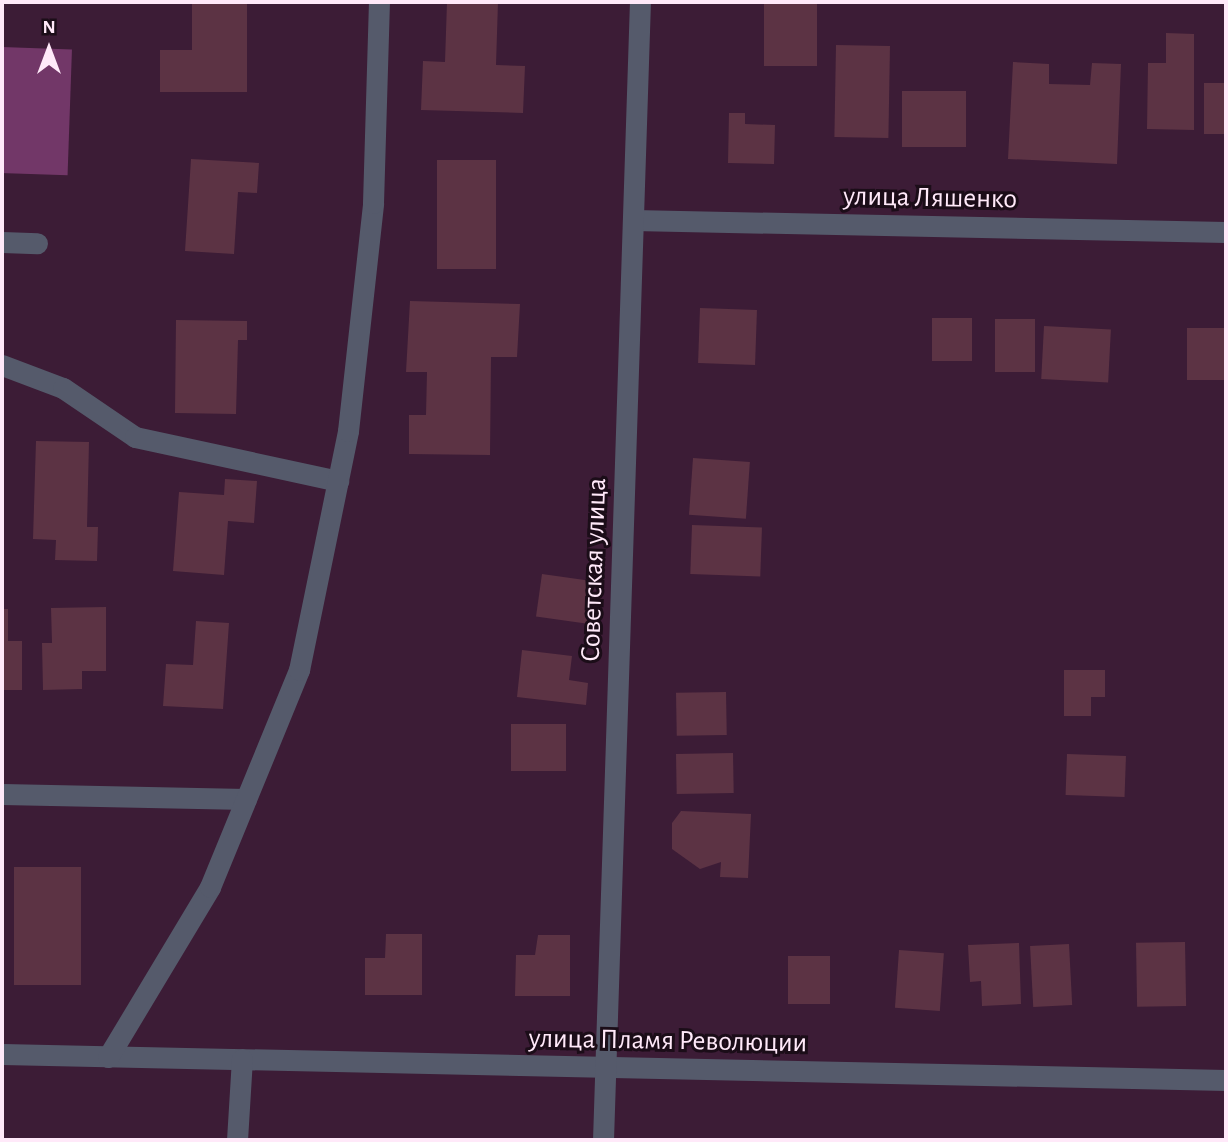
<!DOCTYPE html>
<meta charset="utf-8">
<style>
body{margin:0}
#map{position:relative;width:1228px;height:1142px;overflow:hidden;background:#3c1c36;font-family:"Alegreya Sans",sans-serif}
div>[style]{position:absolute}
.green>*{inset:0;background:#723768;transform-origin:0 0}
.building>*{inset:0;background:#5c3344;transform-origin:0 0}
.minor>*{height:21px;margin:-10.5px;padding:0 10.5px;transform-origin:10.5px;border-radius:10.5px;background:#555a6b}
span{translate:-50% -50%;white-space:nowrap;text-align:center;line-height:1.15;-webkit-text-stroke:6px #1b0d18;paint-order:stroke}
.street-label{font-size:28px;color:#ffe9f9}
.frame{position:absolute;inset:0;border:4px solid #ffe9f9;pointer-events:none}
.north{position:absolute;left:14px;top:14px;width:70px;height:70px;-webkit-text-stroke:5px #1b0d18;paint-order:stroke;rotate:0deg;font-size:19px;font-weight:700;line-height:28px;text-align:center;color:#ffe9f9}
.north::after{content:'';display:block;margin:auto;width:24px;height:32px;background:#ffe9f9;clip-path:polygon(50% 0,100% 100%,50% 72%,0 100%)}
</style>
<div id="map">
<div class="green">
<i style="left:2px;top:47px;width:70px;height:126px;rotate:2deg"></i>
</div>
<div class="building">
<i style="clip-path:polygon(192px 2px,247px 2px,247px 92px,160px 92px,160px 50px,192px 50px)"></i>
<i style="clip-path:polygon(447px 2px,498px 2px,496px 65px,525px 66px,523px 113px,421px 110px,423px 61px,445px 62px)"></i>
<i style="left:764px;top:2px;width:53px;height:64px"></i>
<i style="clip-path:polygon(1166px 33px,1194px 34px,1194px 130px,1147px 129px,1148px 63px,1166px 63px)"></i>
<i style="left:836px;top:45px;width:54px;height:92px;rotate:1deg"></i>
<i style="clip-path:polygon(1013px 62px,1049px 64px,1049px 84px,1090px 85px,1092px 63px,1121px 64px,1117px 164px,1008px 159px)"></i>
<i style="left:1204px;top:83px;width:22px;height:51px"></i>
<i style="left:902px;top:91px;width:64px;height:56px"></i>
<i style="clip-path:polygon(729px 113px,745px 113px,745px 124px,775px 125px,774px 164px,728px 163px)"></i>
<i style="clip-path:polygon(191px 159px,259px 163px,257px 193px,238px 192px,234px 254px,185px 251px)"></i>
<i style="left:437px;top:160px;width:59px;height:109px"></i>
<i style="clip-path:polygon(410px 301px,520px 304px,517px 357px,491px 357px,490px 455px,409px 454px,409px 415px,426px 415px,427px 372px,406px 372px)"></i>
<i style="left:700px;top:308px;width:57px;height:55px;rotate:2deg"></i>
<i style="left:932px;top:318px;width:40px;height:43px"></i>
<i style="left:995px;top:319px;width:40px;height:53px"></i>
<i style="clip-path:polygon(176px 320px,247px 321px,247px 340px,238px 340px,236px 414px,175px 413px)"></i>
<i style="left:1044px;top:326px;width:67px;height:53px;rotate:3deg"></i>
<i style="left:1226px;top:328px;width:52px;height:39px;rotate:90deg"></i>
<i style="clip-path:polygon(36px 441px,89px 442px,87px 527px,98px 527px,97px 561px,55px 560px,56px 540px,33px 539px)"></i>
<i style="left:693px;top:458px;width:57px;height:57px;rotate:4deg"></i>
<i style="clip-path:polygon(225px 479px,257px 481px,254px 523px,228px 521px,224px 575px,173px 571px,179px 492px,224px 495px)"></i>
<i style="left:692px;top:525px;width:70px;height:49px;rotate:2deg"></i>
<i style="left:542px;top:574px;width:52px;height:43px;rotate:8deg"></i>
<i style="clip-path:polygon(106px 607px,106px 671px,82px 671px,82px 689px,43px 690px,42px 643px,52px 643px,51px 608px)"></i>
<i style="clip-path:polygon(2px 609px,8px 609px,8px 641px,22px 641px,22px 690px,2px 690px)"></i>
<i style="clip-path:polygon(196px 621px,229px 623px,223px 709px,163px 706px,166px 664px,193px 665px)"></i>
<i style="clip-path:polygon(522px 650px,572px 656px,569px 680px,588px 683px,586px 705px,517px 697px)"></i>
<i style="clip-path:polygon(1064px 670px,1105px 670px,1105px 697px,1091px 697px,1091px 716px,1064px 716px)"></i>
<i style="left:726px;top:692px;width:43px;height:50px;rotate:89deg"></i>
<i style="left:511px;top:724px;width:55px;height:47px"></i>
<i style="left:733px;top:753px;width:40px;height:57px;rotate:89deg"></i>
<i style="left:1067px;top:754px;width:59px;height:41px;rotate:2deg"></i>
<i style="clip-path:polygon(681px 811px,751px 814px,748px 878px,720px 877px,721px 862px,700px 869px,672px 849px,672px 823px)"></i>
<i style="left:14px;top:867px;width:67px;height:118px"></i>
<i style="clip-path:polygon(386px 934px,422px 934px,422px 995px,365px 995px,365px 958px,385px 958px)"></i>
<i style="clip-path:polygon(538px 935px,570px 935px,570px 996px,515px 996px,516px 955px,535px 955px)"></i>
<i style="left:1185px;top:942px;width:64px;height:49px;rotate:89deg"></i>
<i style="clip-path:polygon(1019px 943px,1021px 1004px,982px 1006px,981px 981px,970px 982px,968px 945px)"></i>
<i style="left:1069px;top:944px;width:61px;height:39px;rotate:87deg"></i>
<i style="left:899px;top:950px;width:45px;height:58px;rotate:4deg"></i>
<i style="left:788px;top:956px;width:42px;height:48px"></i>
</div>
<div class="minor">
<i style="left:633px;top:220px;width:593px;rotate:1.16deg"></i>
<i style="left:2px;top:242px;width:35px;rotate:2deg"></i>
<i style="left:2px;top:365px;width:65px;rotate:20.7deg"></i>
<i style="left:63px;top:388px;width:87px;rotate:34.2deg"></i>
<i style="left:135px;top:437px;width:208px;rotate:12.2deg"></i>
<i style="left:2px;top:794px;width:244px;rotate:1.2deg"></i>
<i style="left:2px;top:1054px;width:1224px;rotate:1.22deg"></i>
<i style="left:108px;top:1057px;width:198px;rotate:-59deg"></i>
<i style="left:210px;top:887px;width:235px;rotate:-67.7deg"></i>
<i style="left:299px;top:670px;width:244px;rotate:-78.4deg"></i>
<i style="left:348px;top:431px;width:229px;rotate:-83.7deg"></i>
<i style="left:373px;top:203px;width:201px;rotate:-88.3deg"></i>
<i style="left:237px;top:1140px;width:81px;rotate:-86.5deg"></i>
<i style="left:603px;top:1140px;width:1139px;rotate:-88.14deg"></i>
</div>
<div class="street-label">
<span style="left:930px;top:198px;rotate:1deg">улица Ляшенко</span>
<span style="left:594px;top:570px;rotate:-88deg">Советская улица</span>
<span style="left:668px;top:1041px;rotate:1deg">улица Пламя Революции</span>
</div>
<div class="frame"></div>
<div class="north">N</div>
</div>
